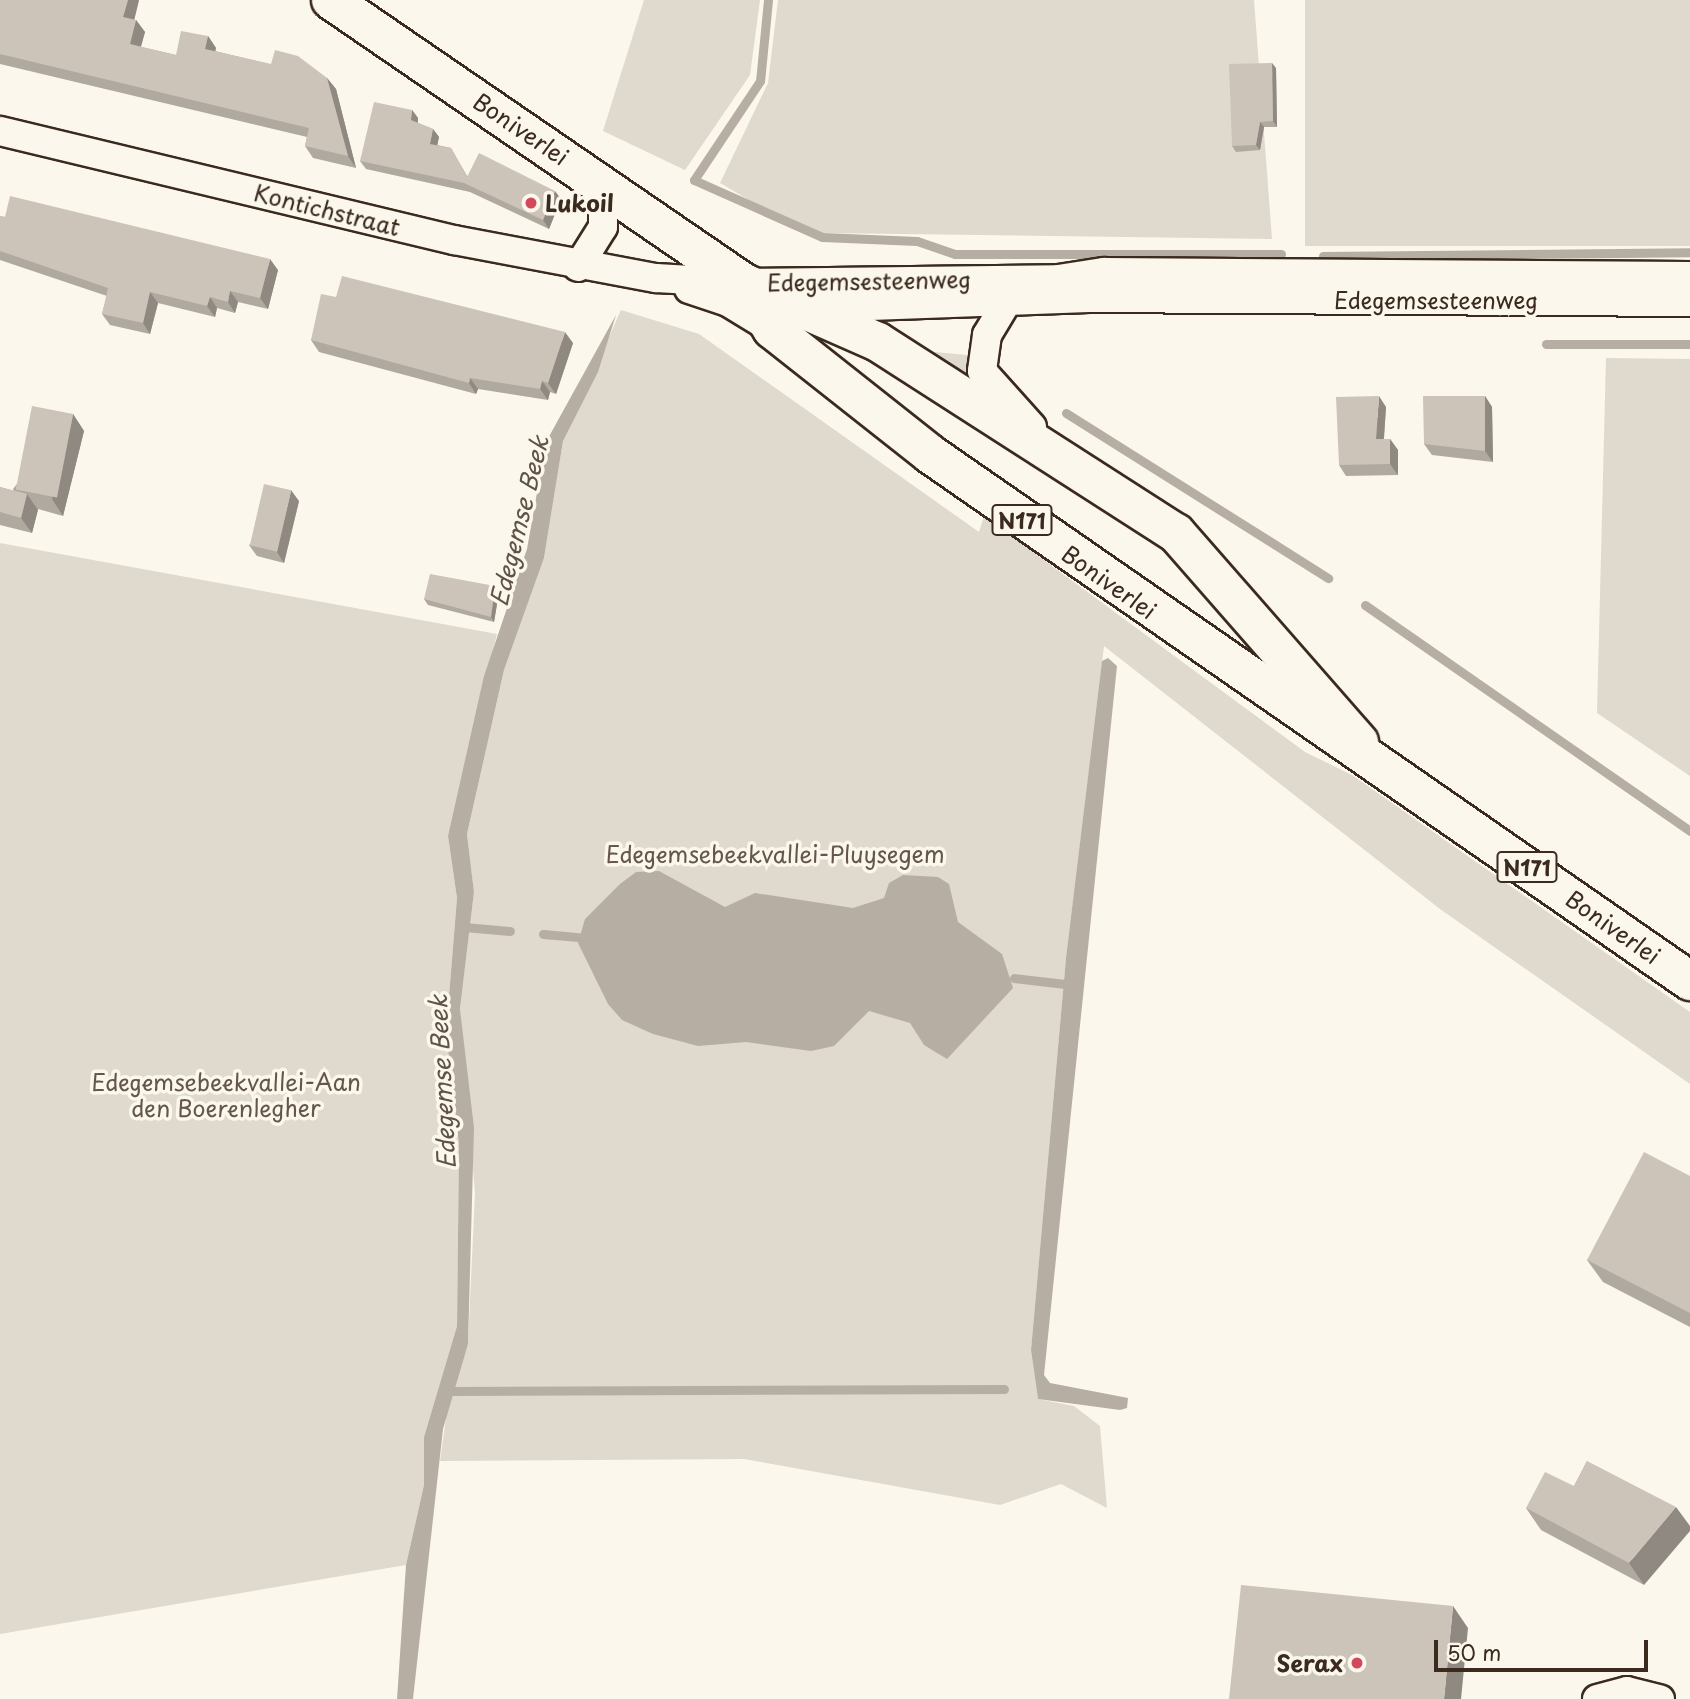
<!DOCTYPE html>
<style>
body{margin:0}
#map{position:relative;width:1690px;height:1699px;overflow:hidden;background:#fbf7ec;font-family:"Playpen Sans",sans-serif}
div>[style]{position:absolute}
.green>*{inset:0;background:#dfd9ce;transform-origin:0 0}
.water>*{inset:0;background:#b6aea2}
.stream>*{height:9px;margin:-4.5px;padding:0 4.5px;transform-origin:4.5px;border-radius:4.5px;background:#b6aea2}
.roads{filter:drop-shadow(2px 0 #3b2a1e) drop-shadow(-2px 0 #3b2a1e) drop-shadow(0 2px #3b2a1e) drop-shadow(0 -2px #3b2a1e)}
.street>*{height:28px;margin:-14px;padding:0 14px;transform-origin:14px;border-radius:14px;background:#fbf7ec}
.secondary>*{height:38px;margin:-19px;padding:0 19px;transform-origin:19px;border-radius:19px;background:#fbf7ec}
.highway>*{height:38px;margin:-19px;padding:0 19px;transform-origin:19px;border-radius:19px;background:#fbf7ec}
.wall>*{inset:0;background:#afa99f}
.shaded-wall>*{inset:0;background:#8f8982}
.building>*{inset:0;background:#ccc4b9;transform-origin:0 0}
.dots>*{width:19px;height:19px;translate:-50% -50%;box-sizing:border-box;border:4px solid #fbf7ec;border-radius:50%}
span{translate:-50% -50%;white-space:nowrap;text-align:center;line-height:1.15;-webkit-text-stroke:7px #fbf7ec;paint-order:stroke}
.shield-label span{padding:2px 5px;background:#fbf7ec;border:2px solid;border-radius:5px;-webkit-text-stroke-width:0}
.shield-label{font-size:21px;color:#3b2a1e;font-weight:700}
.street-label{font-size:23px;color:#3b2a1e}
.poi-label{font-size:23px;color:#3b2a1e;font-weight:700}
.left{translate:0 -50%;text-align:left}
.right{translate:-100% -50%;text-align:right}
.park-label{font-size:23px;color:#64564a}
.water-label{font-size:24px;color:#605246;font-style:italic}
.scale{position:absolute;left:1434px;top:1640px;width:214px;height:32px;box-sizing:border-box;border:4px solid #3b2a1e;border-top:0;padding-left:9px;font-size:21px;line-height:24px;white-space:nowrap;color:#3b2a1e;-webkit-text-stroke:5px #fbf7ec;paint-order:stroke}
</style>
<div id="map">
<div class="green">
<i style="clip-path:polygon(644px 0,760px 0,750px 75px,685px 170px,603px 131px)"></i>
<i style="clip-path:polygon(778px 0,1254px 0,1272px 239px,823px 233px,778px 217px,720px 183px,768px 83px)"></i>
<i style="left:1305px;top:0;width:385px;height:246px"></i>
<i style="clip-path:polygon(621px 310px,699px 334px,979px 532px,984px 516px,1305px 752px,1352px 775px,1690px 1012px,1690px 1084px,1440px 909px,1104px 646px,1066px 958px,1031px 1350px,1038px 1399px,1074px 1406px,1100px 1426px,1107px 1508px,1061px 1484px,1000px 1505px,744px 1459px,440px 1461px,448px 1404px,468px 1344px,475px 1193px,460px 1009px,474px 892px,467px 834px,504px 670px,544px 558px,563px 441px)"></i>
<i style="clip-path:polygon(914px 350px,967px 355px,970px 376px,967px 379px)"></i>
<i style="clip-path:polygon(1606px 358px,1690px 359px,1690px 776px,1597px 713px)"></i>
<i style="clip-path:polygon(0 543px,497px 634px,448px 836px,457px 898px,446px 1033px,459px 1144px,457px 1326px,424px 1437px,424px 1485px,406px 1565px,0 1634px)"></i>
</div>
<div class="water">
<i style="clip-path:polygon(616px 315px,598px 372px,563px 441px,544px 558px,504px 670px,467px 834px,474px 892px,460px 1009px,474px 1128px,468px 1344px,443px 1429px,413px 1699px,397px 1699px,406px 1565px,424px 1485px,424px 1437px,457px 1326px,459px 1144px,446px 1033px,457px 898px,448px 836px,484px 676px,527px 549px,546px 442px)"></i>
<i style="clip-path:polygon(1108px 658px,1117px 666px,1044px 1375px,1050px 1383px,1128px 1398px,1127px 1408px,1120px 1410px,1038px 1399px,1031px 1350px,1066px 958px,1102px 661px)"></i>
<i style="clip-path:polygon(659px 871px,725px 907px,755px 893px,853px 908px,884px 898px,889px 883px,903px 875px,938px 877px,949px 884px,958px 922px,1002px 954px,1013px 988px,947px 1059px,924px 1045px,910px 1023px,869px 1011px,834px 1046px,811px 1051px,746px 1042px,698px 1046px,653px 1034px,622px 1020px,608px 1004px,578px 943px,585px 919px,620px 884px,636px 872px)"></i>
</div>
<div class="stream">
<i style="left:768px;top:0;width:81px;rotate:95.6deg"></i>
<i style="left:760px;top:81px;width:119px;rotate:123.7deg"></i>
<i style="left:694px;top:180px;width:140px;rotate:24deg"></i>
<i style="left:822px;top:237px;width:95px;rotate:2.4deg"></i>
<i style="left:917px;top:241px;width:40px;rotate:18.9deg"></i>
<i style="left:955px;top:254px;width:326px"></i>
<i style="left:1323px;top:256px;width:367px;rotate:-0.6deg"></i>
<i style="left:1546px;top:344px;width:144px"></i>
<i style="left:1066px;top:413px;width:310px;rotate:32.2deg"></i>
<i style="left:1365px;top:605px;width:396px;rotate:34.8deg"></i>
<i style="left:464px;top:927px;width:46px;rotate:5deg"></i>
<i style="left:543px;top:934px;width:36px;rotate:5deg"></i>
<i style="left:1014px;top:978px;width:60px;rotate:6.7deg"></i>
<i style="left:453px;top:1391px;width:551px;rotate:-0.21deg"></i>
</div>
<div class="roads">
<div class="street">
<i style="left:0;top:131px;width:467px;rotate:13.5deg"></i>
<i style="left:454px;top:240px;width:206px;rotate:10.7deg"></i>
<i style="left:656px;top:278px;width:88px;rotate:3.3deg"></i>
<i style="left:744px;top:283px;width:314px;rotate:-0.7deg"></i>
<i style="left:1058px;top:279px;width:47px;rotate:-8.7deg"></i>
<i style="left:1104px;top:272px;width:586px;rotate:0.39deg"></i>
<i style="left:578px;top:267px;width:47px;rotate:-58deg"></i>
<i style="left:603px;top:227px;width:23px;rotate:-90deg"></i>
<i style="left:603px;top:204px;width:32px;rotate:-118deg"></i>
<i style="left:689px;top:289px;width:41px;rotate:18.4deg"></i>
<i style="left:728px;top:302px;width:48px;rotate:31.4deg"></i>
<i style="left:808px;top:298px;width:36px;rotate:14deg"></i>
<i style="left:843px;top:307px;width:246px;rotate:-2.1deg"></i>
<i style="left:1089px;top:298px;width:601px;rotate:0.38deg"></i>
<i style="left:1005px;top:305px;width:35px;rotate:121deg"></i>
<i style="left:987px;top:335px;width:36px;rotate:98deg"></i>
<i style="left:982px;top:371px;width:75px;rotate:48.2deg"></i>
<i style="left:1597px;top:1699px;width:31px;rotate:-15deg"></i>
<i style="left:1627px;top:1691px;width:34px;rotate:14deg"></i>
</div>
<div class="secondary">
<i style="left:331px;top:0;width:501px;rotate:34.42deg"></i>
</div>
<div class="highway">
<i style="left:744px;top:283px;width:54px;rotate:58.7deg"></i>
<i style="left:772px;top:329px;width:201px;rotate:38.3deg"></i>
<i style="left:930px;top:454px;width:925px;rotate:34.74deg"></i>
<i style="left:744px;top:283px;width:146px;rotate:23.8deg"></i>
<i style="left:878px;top:342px;width:354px;rotate:32.7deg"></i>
<i style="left:1176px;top:533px;width:278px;rotate:48.8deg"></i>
</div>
</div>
<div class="wall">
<i style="clip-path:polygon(0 0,139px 0,134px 20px,136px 20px,145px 32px,141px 47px,176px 55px,208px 36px,216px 48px,215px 51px,327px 78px,336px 89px,356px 168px,313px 158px,305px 146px,307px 137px,0 64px)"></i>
<i style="clip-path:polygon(1276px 68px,1277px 127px,1264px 127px,1260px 150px,1236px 152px,1232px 146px)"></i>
<i style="clip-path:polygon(412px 110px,418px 118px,418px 123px,433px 129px,439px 137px,437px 145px,451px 148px,467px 176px,561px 199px,549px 229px,470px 192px,366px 169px,360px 161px)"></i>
<i style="clip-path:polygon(0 216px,278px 270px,268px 309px,238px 302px,235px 313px,217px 308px,215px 317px,158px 303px,150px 334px,110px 325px,102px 314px,107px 296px,0 260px)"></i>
<i style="clip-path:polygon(336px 297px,573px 343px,556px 394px,550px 392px,548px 400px,478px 389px,476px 394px,319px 352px,311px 340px)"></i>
<i style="clip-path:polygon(1485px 396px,1492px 407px,1493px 462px,1432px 455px,1424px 444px)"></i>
<i style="clip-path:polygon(1386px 407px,1384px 439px,1390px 439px,1398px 450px,1398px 475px,1346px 476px,1339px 465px)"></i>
<i style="clip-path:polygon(73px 414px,84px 431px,63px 516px,38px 509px,32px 533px,0 525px,0 487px,14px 491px,13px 489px)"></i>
<i style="clip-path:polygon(299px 501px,284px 563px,257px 556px,249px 545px)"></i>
<i style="clip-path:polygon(495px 586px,499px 592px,494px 622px,428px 605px,424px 599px)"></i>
<i style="clip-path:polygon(1690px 1176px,1690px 1327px,1603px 1282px,1587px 1260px)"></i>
<i style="clip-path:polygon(1587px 1461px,1644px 1585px,1541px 1530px,1526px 1508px,1574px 1486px)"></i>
</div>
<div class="shaded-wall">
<i style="clip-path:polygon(128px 0,139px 0,132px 29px,123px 17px)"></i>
<i style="clip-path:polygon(136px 20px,145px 32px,138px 56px,130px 44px)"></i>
<i style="clip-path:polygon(208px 36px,216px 48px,213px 61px,205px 49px)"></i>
<i style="clip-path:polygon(1272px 63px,1276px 68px,1277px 127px,1273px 121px)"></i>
<i style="clip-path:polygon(327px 78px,336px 89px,356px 168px,348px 156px)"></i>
<i style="clip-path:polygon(412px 110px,418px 118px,417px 128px,411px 120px)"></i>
<i style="clip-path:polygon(1260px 122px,1264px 127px,1260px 150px,1256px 145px)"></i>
<i style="clip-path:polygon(433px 129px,439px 137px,436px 152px,430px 144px)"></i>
<i style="clip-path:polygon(555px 191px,561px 199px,549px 229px,543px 220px)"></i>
<i style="clip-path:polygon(270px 259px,278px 270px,268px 309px,260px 298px)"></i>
<i style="clip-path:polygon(230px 291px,238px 302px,235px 313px,228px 302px)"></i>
<i style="clip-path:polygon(150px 292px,158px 303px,150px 334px,143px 323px)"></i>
<i style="clip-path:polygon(210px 297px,217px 308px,215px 317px,207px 306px)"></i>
<i style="clip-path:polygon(565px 332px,573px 343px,556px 394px,548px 383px)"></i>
<i style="clip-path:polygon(470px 378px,478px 389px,476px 394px,469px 383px)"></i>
<i style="clip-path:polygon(542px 381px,550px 392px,548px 400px,540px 389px)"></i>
<i style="clip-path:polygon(1379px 396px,1386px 407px,1383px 450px,1376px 439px)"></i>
<i style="clip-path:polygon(1485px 396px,1492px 407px,1493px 462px,1485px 451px)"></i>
<i style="clip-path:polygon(73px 414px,84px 431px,63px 516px,52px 499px)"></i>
<i style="clip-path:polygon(1390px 439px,1398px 450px,1398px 475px,1390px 464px)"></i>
<i style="clip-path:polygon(291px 490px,299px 501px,284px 563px,277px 552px)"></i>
<i style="clip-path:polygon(27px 494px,38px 510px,32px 533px,21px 518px)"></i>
<i style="clip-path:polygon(495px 586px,499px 592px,494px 622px,491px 617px)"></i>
<i style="clip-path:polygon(1676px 1507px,1690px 1526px,1690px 1531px,1644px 1585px,1629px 1563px)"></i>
<i style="clip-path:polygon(1453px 1606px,1468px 1628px,1461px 1699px,1444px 1699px)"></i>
</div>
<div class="building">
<i style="clip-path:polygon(0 0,128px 0,123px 17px,136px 20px,130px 44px,176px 55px,181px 31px,208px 36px,205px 49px,271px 64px,275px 50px,298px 56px,327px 78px,348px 156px,305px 146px,309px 128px,0 54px)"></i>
<i style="clip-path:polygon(1272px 63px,1273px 121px,1260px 122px,1256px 145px,1232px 146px,1229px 64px)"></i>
<i style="clip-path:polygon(374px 102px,412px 110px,411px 120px,433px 129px,430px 144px,451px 148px,467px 177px,479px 153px,555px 191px,543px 220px,464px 183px,360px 161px)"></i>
<i style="clip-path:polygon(10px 196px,270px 259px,260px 298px,230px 291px,228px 302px,210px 297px,207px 306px,150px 292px,143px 323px,102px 314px,108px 288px,0 251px,0 216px,5px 217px)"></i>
<i style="clip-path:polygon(342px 276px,565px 332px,548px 383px,542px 381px,540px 389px,470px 378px,469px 383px,311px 340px,321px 294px,336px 297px)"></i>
<i style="clip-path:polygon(1379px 396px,1376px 439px,1390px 439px,1390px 464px,1339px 465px,1336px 397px)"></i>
<i style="clip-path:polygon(1423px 396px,1485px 396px,1485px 451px,1424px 444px)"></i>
<i style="left:32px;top:406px;width:42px;height:85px;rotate:11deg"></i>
<i style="left:264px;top:484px;width:28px;height:63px;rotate:13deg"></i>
<i style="clip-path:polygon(0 487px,27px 494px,21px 518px,0 512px)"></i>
<i style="clip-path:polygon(430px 574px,495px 586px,491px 617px,424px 599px)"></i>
<i style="clip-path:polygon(1644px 1152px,1690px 1176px,1690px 1313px,1587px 1260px)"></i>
<i style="clip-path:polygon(1587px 1461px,1676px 1507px,1629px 1563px,1526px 1508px,1545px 1472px,1574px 1486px)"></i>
<i style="clip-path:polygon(1241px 1585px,1453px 1606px,1444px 1699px,1229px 1699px)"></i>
</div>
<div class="dots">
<i style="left:531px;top:203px;background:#d1495b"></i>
<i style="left:1357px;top:1663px;background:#d1495b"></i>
</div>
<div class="shield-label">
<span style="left:1022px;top:520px">N171</span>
<span style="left:1527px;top:867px">N171</span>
</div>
<div class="street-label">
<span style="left:521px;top:129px;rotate:34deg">Boniverlei</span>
<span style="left:327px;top:210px;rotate:14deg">Kontichstraat</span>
<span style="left:869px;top:281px;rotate:-1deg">Edegemsesteenweg</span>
<span style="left:1436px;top:300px">Edegemsesteenweg</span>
<span style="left:1109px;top:582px;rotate:35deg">Boniverlei</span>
<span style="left:1613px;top:927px;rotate:35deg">Boniverlei</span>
</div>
<div class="poi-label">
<span class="left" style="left:545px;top:203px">Lukoil</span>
<span class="right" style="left:1343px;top:1663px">Serax</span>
</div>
<div class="park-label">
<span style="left:775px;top:854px">Edegemsebeekvallei-Pluysegem</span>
<span style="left:226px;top:1095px">Edegemsebeekvallei-Aan<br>den Boerenlegher</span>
</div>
<div class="water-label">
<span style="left:519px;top:521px;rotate:-76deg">Edegemse Beek</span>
<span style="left:442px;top:1082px;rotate:-93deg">Edegemse Beek</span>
</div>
<div class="scale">50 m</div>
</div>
